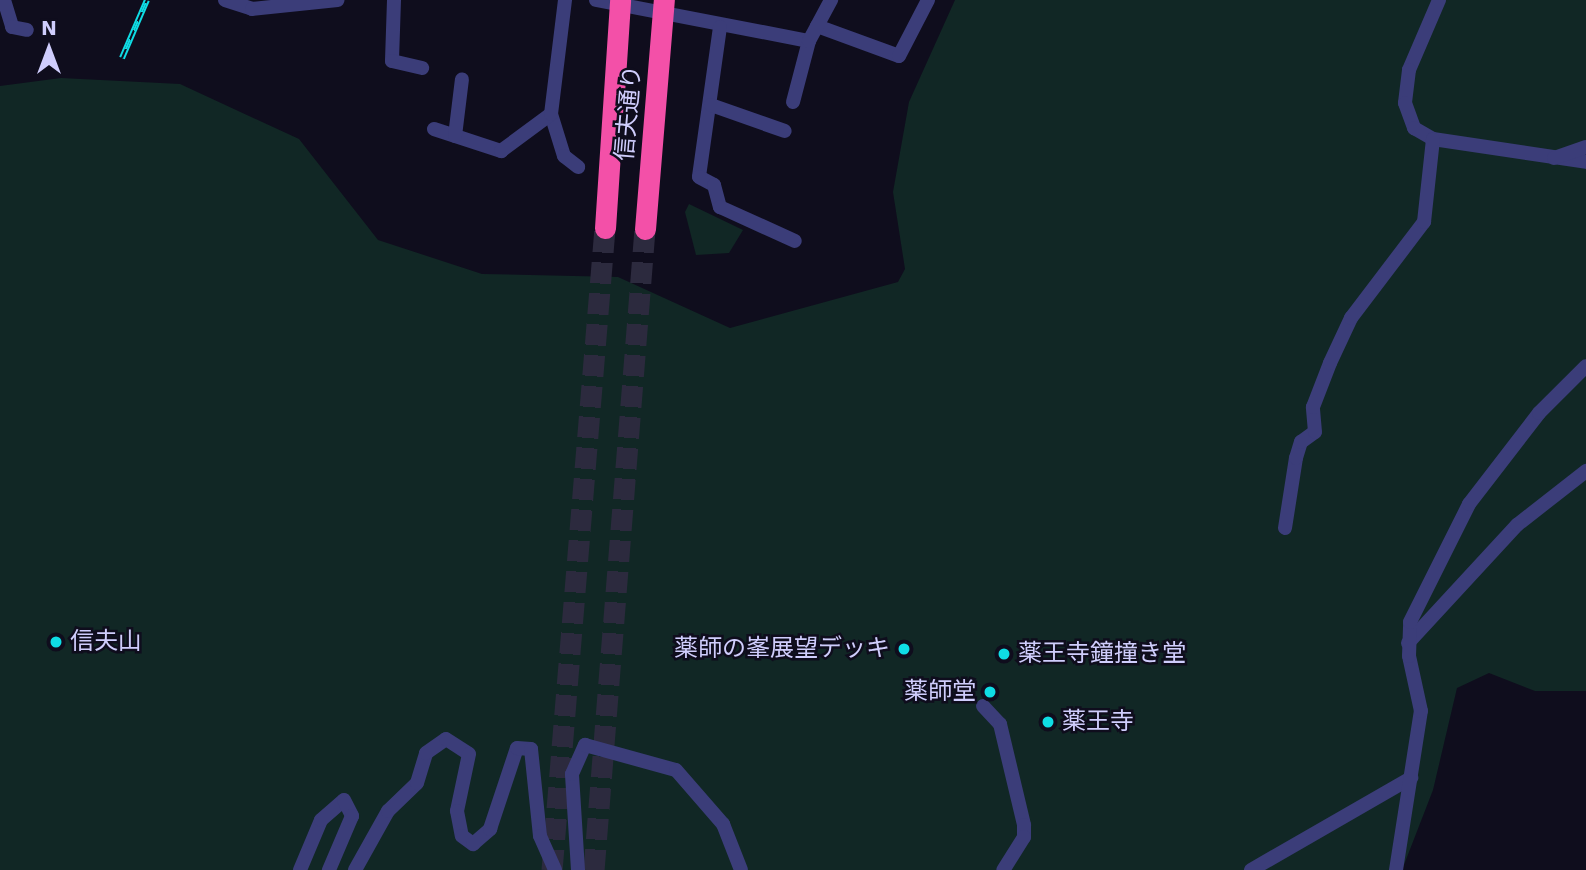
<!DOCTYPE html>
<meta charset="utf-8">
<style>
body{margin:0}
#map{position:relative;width:1586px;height:870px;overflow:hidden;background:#0f0d1d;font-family:"DejaVu Sans","Noto Sans JP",sans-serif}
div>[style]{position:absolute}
.green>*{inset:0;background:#112725}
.highway-tunnel>*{height:21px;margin-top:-10.5px;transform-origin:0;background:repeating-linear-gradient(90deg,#2c2a3e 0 21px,transparent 0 31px)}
.minor>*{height:14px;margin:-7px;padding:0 7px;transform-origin:7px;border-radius:7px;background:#3b3d79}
.highway>*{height:21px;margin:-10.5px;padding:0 10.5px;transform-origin:10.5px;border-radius:10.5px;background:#f350a8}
.rail>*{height:6px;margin-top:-3px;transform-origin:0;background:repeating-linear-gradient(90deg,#0f0d1d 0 10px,#0fdde5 0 20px);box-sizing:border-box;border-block:2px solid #0fdde5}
.dots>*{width:19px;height:19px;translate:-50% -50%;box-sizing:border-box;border:4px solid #0f0d1d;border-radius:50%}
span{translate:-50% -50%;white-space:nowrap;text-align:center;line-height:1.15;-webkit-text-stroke:5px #0f0d1d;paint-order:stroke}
.street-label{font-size:24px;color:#cfcdfc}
.poi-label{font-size:24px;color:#cfcdfc}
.left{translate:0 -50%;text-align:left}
.right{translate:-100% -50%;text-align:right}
.north{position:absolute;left:14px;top:14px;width:70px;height:70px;-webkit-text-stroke:5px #0f0d1d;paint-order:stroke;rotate:0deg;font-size:19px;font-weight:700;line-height:28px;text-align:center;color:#cfcdfc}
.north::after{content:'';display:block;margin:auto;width:24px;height:32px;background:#cfcdfc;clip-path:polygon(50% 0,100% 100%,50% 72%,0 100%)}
</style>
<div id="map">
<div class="green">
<i style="clip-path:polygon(955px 0,1586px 0,1586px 691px,1535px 691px,1489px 673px,1457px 688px,1433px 790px,1402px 870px,0 870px,0 86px,61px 78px,180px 84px,299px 139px,378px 240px,482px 274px,618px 277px,730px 328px,898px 282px,905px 269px,893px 192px,909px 102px)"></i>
<i style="clip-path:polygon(689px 204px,743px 230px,729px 253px,696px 255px,685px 212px)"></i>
</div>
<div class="highway-tunnel">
<i style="left:552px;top:870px;width:644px;rotate:-85.28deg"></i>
<i style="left:594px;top:870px;width:643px;rotate:-85.45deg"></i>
</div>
<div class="minor">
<i style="left:4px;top:0;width:28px;rotate:73deg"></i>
<i style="left:12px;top:27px;width:15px;rotate:11deg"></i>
<i style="left:225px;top:0;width:28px;rotate:18deg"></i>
<i style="left:252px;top:9px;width:86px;rotate:-6deg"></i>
<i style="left:394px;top:0;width:61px;rotate:91.9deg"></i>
<i style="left:392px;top:61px;width:31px;rotate:13deg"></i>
<i style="left:596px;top:0;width:217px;rotate:10.9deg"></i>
<i style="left:1439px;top:0;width:76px;rotate:113.2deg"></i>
<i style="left:1409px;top:70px;width:33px;rotate:97deg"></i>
<i style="left:1405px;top:103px;width:27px;rotate:70deg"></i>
<i style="left:1414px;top:128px;width:22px;rotate:30deg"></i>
<i style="left:1433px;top:139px;width:155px;rotate:8.5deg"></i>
<i style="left:817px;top:26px;width:87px;rotate:20.1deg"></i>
<i style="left:899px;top:56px;width:63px;rotate:-62.6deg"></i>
<i style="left:720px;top:27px;width:151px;rotate:98deg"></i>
<i style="left:699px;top:177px;width:17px;rotate:28deg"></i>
<i style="left:714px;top:185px;width:23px;rotate:75deg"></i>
<i style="left:720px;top:207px;width:82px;rotate:24.4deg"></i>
<i style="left:793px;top:102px;width:63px;rotate:-75.3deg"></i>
<i style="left:809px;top:41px;width:47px;rotate:-61.8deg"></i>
<i style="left:711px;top:105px;width:78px;rotate:19.4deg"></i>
<i style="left:551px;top:114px;width:44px;rotate:72.8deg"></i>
<i style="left:564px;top:156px;width:18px;rotate:38deg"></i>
<i style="left:434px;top:129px;width:71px;rotate:18.2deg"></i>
<i style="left:501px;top:151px;width:62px;rotate:-36.5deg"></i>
<i style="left:551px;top:114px;width:115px;rotate:-83deg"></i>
<i style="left:455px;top:136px;width:57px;rotate:-83deg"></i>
<i style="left:1554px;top:158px;width:34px;rotate:-19deg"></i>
<i style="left:1285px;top:528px;width:71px;rotate:-81.1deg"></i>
<i style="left:1296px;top:458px;width:17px;rotate:-73deg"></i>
<i style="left:1301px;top:442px;width:17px;rotate:-36deg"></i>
<i style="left:1315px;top:432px;width:25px;rotate:-95deg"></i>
<i style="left:1313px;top:407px;width:47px;rotate:-68.9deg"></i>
<i style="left:1330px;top:363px;width:50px;rotate:-65deg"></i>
<i style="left:1351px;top:318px;width:121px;rotate:-52.8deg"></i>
<i style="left:1424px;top:222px;width:83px;rotate:-83.8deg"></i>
<i style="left:1408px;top:643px;width:161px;rotate:-47.3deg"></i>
<i style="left:1517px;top:525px;width:88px;rotate:-38deg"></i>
<i style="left:983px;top:706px;width:25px;rotate:47deg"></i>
<i style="left:1000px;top:724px;width:104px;rotate:76.6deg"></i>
<i style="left:1024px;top:825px;width:12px;rotate:90deg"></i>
<i style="left:1024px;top:837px;width:39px;rotate:122deg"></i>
<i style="left:300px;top:870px;width:54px;rotate:-67.2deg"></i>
<i style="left:321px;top:820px;width:30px;rotate:-41deg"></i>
<i style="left:344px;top:800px;width:18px;rotate:63deg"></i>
<i style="left:352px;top:816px;width:59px;rotate:113.1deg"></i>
<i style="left:355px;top:870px;width:68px;rotate:-60.8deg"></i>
<i style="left:388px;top:811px;width:40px;rotate:-44deg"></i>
<i style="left:417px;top:783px;width:31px;rotate:-73deg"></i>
<i style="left:426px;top:753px;width:24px;rotate:-35deg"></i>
<i style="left:446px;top:739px;width:27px;rotate:33deg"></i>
<i style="left:469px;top:754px;width:58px;rotate:101.9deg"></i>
<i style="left:457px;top:811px;width:25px;rotate:79deg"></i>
<i style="left:462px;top:836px;width:14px;rotate:36deg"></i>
<i style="left:473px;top:844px;width:23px;rotate:-41deg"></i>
<i style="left:490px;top:829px;width:85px;rotate:-71.6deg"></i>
<i style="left:517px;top:748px;width:14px;rotate:4deg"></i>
<i style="left:531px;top:749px;width:87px;rotate:84.1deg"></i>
<i style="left:540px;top:836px;width:37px;rotate:66deg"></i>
<i style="left:578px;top:870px;width:96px;rotate:-93.6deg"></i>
<i style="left:572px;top:774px;width:32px;rotate:-66deg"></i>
<i style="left:585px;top:745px;width:94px;rotate:15.4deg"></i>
<i style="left:676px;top:770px;width:72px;rotate:49deg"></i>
<i style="left:723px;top:824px;width:49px;rotate:68.6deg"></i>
<i style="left:1251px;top:870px;width:185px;rotate:-29.9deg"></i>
<i style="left:1396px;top:870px;width:161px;rotate:-81.1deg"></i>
<i style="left:1421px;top:711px;width:56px;rotate:-102.3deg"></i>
<i style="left:1409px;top:656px;width:34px;rotate:-88deg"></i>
<i style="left:1410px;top:622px;width:132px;rotate:-63.4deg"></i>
<i style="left:1469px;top:504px;width:115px;rotate:-52.4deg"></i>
<i style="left:1539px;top:413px;width:66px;rotate:-45deg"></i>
</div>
<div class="highway">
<i style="left:605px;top:228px;width:228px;rotate:-86.2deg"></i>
<i style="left:645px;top:229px;width:230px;rotate:-85.3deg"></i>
</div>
<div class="rail">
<i style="left:122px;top:58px;width:63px;rotate:-66.7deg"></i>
</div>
<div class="dots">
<i style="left:56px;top:642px;background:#0fdde5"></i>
<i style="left:904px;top:649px;background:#0fdde5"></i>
<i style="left:1004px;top:654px;background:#0fdde5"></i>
<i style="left:990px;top:692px;background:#0fdde5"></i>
<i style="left:1048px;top:722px;background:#0fdde5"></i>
</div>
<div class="street-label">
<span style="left:629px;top:113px;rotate:-85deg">信夫通り</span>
</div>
<div class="poi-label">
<span class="left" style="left:70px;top:642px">信夫山</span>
<span class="right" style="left:890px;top:649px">薬師の峯展望デッキ</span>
<span class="left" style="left:1018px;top:654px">薬王寺鐘撞き堂</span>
<span class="right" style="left:976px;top:692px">薬師堂</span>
<span class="left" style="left:1062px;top:722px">薬王寺</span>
</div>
<div class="north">N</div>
</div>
